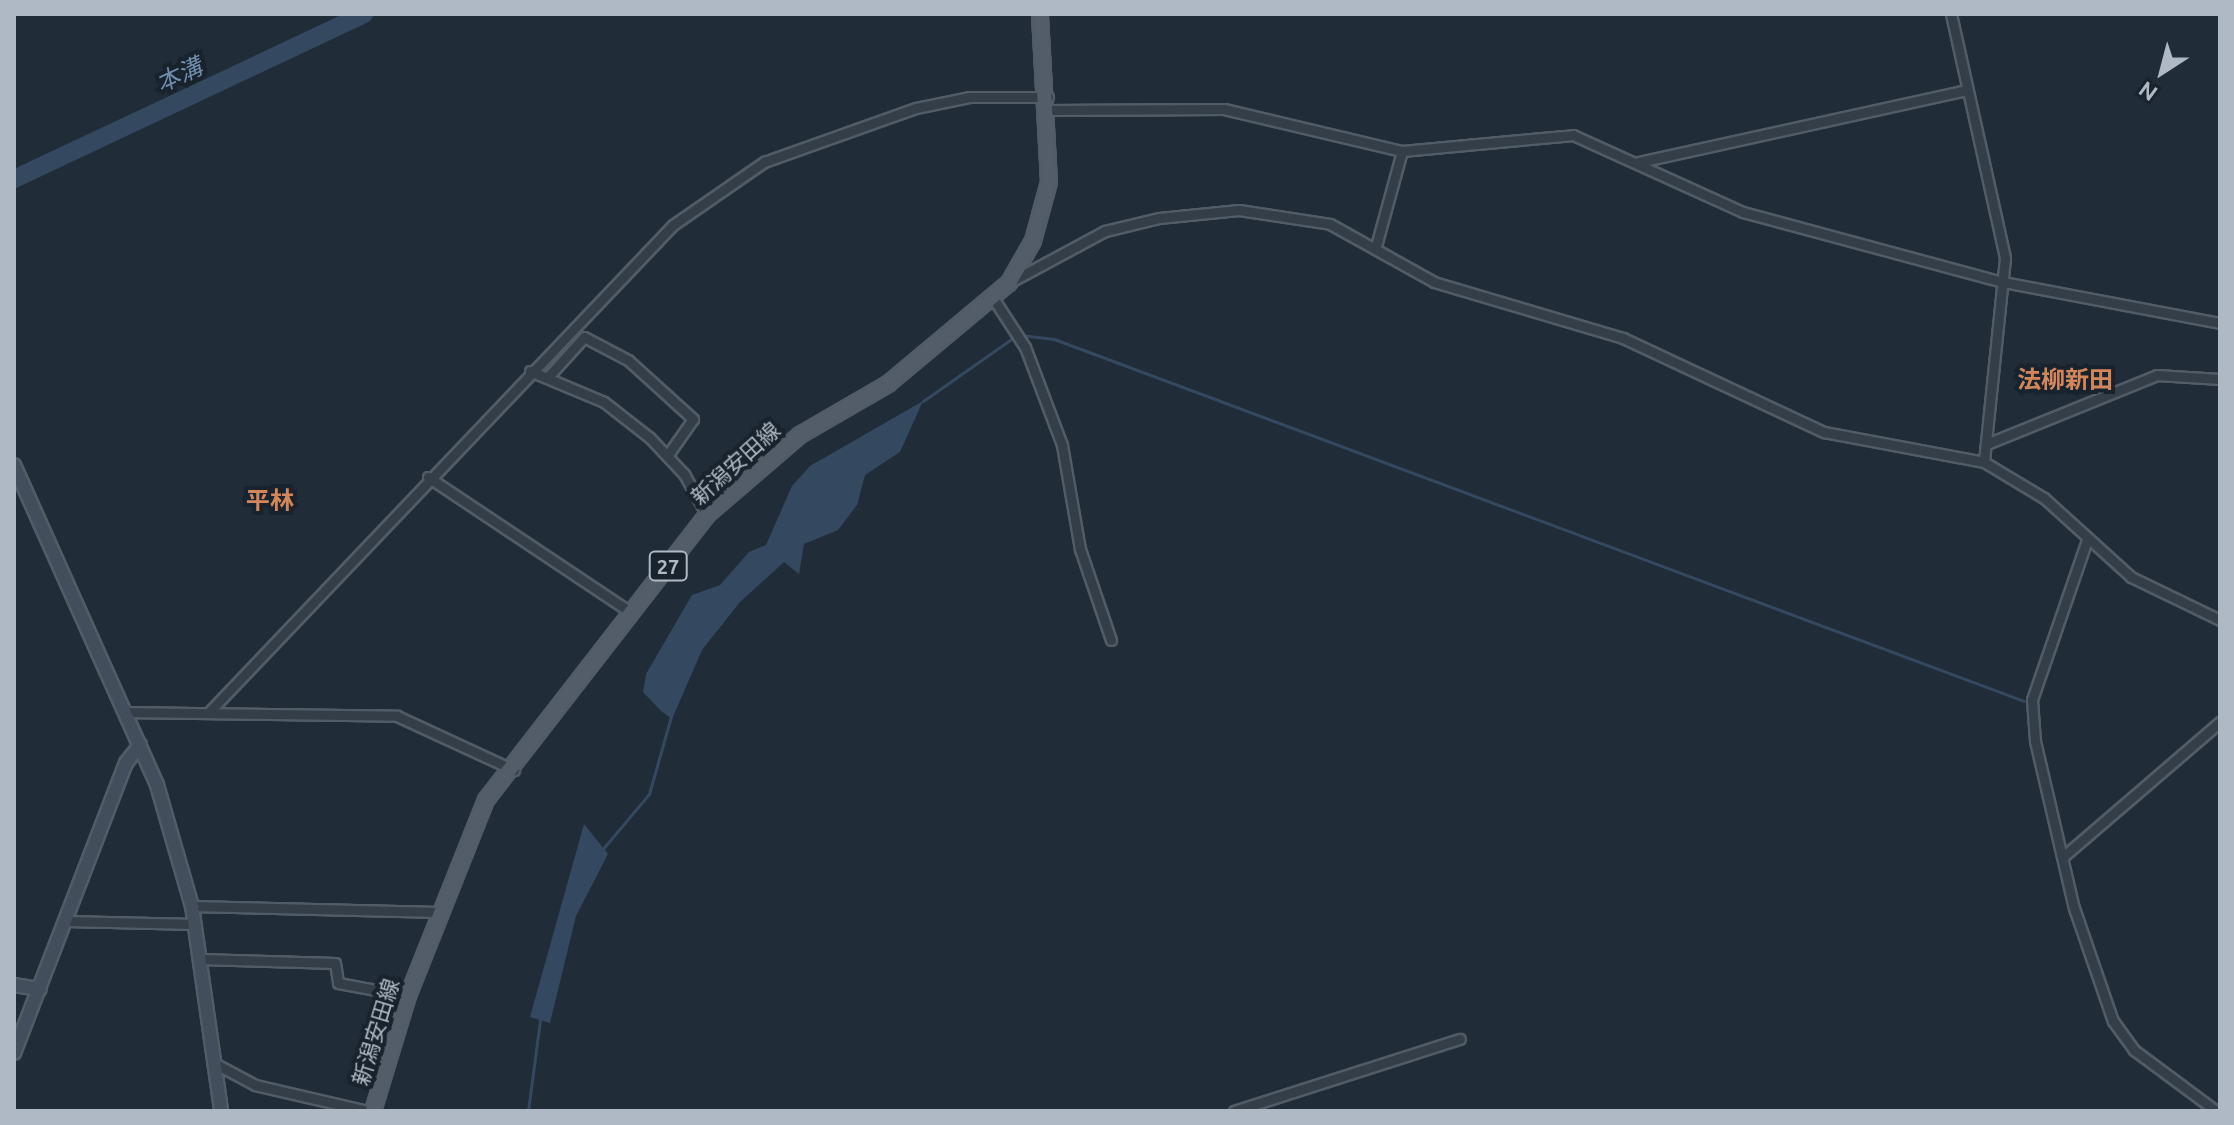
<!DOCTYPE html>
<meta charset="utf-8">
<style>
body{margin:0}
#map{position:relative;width:2234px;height:1125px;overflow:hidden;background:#202c38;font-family:Ubuntu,"Noto Sans JP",sans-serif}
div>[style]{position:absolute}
.water>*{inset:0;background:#344960}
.stream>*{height:3px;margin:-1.5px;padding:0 1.5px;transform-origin:1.5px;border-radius:1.5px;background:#344960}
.river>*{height:18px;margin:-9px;padding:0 9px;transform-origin:9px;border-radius:9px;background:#344960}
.roads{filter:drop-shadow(2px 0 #515c66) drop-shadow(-2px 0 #515c66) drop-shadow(0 2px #515c66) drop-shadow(0 -2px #515c66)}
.street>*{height:9px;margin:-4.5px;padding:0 4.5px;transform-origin:4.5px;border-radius:4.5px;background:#343e49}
.secondary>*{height:12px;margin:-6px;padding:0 6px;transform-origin:6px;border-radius:6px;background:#424e5c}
.primary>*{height:14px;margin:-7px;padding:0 7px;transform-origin:7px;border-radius:7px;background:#525d69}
span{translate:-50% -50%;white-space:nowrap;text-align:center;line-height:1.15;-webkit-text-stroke:8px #19232d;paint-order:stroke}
.shield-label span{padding:2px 6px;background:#19232d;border:2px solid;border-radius:6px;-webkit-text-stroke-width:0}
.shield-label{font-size:20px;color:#aeb9c5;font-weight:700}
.street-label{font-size:22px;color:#aeb9c5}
.water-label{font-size:24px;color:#6f8caa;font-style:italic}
.neighbourhood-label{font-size:24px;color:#d4865b;font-weight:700}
.frame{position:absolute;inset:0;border:16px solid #aeb9c5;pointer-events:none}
.north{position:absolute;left:2122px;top:32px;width:80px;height:80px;-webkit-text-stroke:6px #19232d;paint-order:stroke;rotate:216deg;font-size:22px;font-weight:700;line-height:32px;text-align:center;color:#aeb9c5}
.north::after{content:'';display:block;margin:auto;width:28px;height:36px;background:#aeb9c5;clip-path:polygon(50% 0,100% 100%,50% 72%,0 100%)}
</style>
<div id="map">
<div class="water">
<i style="clip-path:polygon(923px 401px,900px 452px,865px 475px,857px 505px,838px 530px,804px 544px,799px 574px,784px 562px,740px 602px,702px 650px,672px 719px,661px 711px,643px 692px,646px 674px,692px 595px,720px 585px,749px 552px,766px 545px,792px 486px,810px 466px)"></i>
<i style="clip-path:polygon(584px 824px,608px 854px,576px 916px,550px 1023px,530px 1017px)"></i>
</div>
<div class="stream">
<i style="left:1021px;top:335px;width:33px;rotate:7deg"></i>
<i style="left:1054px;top:339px;width:1035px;rotate:20.47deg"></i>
<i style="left:923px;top:401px;width:111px;rotate:-35.1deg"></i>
<i style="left:601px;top:851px;width:75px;rotate:-49.9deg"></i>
<i style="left:649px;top:794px;width:81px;rotate:-74.2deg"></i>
<i style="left:528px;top:1111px;width:92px;rotate:-82.5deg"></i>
</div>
<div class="river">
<i style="left:14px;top:179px;width:387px;rotate:-25.2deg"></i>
</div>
<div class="roads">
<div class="street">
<i style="left:1951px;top:14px;width:250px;rotate:77.5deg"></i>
<i style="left:2005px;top:258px;width:205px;rotate:95.9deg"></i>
<i style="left:1048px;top:110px;width:176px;rotate:-0.3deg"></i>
<i style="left:1224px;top:109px;width:183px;rotate:13.3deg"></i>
<i style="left:1402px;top:151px;width:172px;rotate:-5.3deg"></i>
<i style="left:1573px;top:135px;width:187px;rotate:24.4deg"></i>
<i style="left:1743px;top:212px;width:269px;rotate:15.1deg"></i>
<i style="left:2003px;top:282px;width:221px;rotate:10.7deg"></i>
<i style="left:1639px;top:162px;width:336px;rotate:-12.4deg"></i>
<i style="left:1376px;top:246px;width:98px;rotate:-74.7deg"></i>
<i style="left:1012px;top:281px;width:106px;rotate:-28.3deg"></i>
<i style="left:1105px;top:231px;width:56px;rotate:-13.5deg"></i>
<i style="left:1159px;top:218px;width:80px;rotate:-5.7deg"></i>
<i style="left:1239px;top:210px;width:92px;rotate:8.7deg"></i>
<i style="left:1330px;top:224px;width:119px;rotate:29.1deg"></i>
<i style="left:1434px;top:282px;width:197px;rotate:16.5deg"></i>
<i style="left:1623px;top:338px;width:222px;rotate:25.1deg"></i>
<i style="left:1824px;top:432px;width:163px;rotate:10.6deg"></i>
<i style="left:1984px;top:462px;width:70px;rotate:31deg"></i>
<i style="left:2044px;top:498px;width:118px;rotate:42.2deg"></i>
<i style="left:2131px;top:577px;width:99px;rotate:25.8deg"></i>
<i style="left:993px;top:298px;width:59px;rotate:56.9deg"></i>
<i style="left:1025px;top:347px;width:105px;rotate:69.3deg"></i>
<i style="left:1062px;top:445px;width:106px;rotate:80.2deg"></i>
<i style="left:1080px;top:549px;width:96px;rotate:71.2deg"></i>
<i style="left:530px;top:371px;width:80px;rotate:22.7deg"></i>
<i style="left:604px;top:402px;width:58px;rotate:38deg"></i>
<i style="left:650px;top:438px;width:50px;rotate:46.6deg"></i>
<i style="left:684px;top:474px;width:47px;rotate:60.7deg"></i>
<i style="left:547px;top:378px;width:55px;rotate:-47.9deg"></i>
<i style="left:584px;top:337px;width:50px;rotate:27.6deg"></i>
<i style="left:628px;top:360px;width:88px;rotate:42.2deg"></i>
<i style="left:693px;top:419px;width:45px;rotate:125.1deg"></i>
<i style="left:1989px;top:443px;width:181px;rotate:-22deg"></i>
<i style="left:2157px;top:375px;width:63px;rotate:3.6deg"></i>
<i style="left:428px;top:477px;width:245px;rotate:33.7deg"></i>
<i style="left:2087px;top:540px;width:169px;rotate:109deg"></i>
<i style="left:2032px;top:700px;width:41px;rotate:85.8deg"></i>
<i style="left:2035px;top:741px;width:171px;rotate:76.9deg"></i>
<i style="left:2074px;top:908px;width:120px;rotate:71deg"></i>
<i style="left:2113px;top:1021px;width:36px;rotate:54deg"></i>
<i style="left:2134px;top:1050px;width:102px;rotate:36.6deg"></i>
<i style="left:210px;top:711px;width:671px;rotate:-46.39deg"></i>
<i style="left:673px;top:225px;width:111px;rotate:-34.7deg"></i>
<i style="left:764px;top:162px;width:161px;rotate:-19.6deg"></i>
<i style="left:916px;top:108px;width:54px;rotate:-11.7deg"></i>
<i style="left:969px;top:97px;width:79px"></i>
<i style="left:125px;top:712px;width:272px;rotate:0.8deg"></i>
<i style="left:397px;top:716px;width:129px;rotate:24.8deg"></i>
<i style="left:2064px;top:856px;width:206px;rotate:-40.7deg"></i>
<i style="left:192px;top:906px;width:247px;rotate:1.4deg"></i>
<i style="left:66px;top:921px;width:129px;rotate:1.3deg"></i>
<i style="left:200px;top:959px;width:135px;rotate:1.7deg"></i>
<i style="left:335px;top:963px;width:20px;rotate:81deg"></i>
<i style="left:338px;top:983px;width:71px;rotate:10.5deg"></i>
<i style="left:212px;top:1062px;width:49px;rotate:28.1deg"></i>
<i style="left:255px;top:1085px;width:116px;rotate:13deg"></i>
<i style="left:1234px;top:1111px;width:237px;rotate:-17.7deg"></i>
</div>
<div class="secondary">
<i style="left:14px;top:465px;width:350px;rotate:65.9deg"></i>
<i style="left:157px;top:785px;width:126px;rotate:73.9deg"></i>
<i style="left:192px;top:906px;width:207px;rotate:81.9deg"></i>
<i style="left:14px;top:985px;width:26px;rotate:9deg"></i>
<i style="left:14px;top:1053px;width:311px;rotate:-68.9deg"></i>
<i style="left:126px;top:763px;width:23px;rotate:-52deg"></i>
</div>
<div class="primary">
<i style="left:373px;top:1111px;width:120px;rotate:-73.1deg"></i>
<i style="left:408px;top:996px;width:211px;rotate:-68.3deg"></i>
<i style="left:486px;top:800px;width:361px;rotate:-52.2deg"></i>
<i style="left:707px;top:515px;width:123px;rotate:-40.7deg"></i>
<i style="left:800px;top:435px;width:102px;rotate:-30.1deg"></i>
<i style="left:888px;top:384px;width:158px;rotate:-39.9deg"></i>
<i style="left:1009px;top:283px;width:48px;rotate:-60.3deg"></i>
<i style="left:1033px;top:241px;width:61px;rotate:-74.8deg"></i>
<i style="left:1049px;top:182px;width:168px;rotate:-93.1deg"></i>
</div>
</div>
<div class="shield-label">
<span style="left:668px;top:566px">27</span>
</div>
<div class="street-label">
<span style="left:735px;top:463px;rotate:-42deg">新潟安田線</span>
<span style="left:375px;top:1032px;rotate:-73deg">新潟安田線</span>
</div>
<div class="water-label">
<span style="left:179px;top:75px;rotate:-25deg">本溝</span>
</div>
<div class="neighbourhood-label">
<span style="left:2065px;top:380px">法柳新田</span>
<span style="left:270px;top:501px">平林</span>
</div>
<div class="frame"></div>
<div class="north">N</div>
</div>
